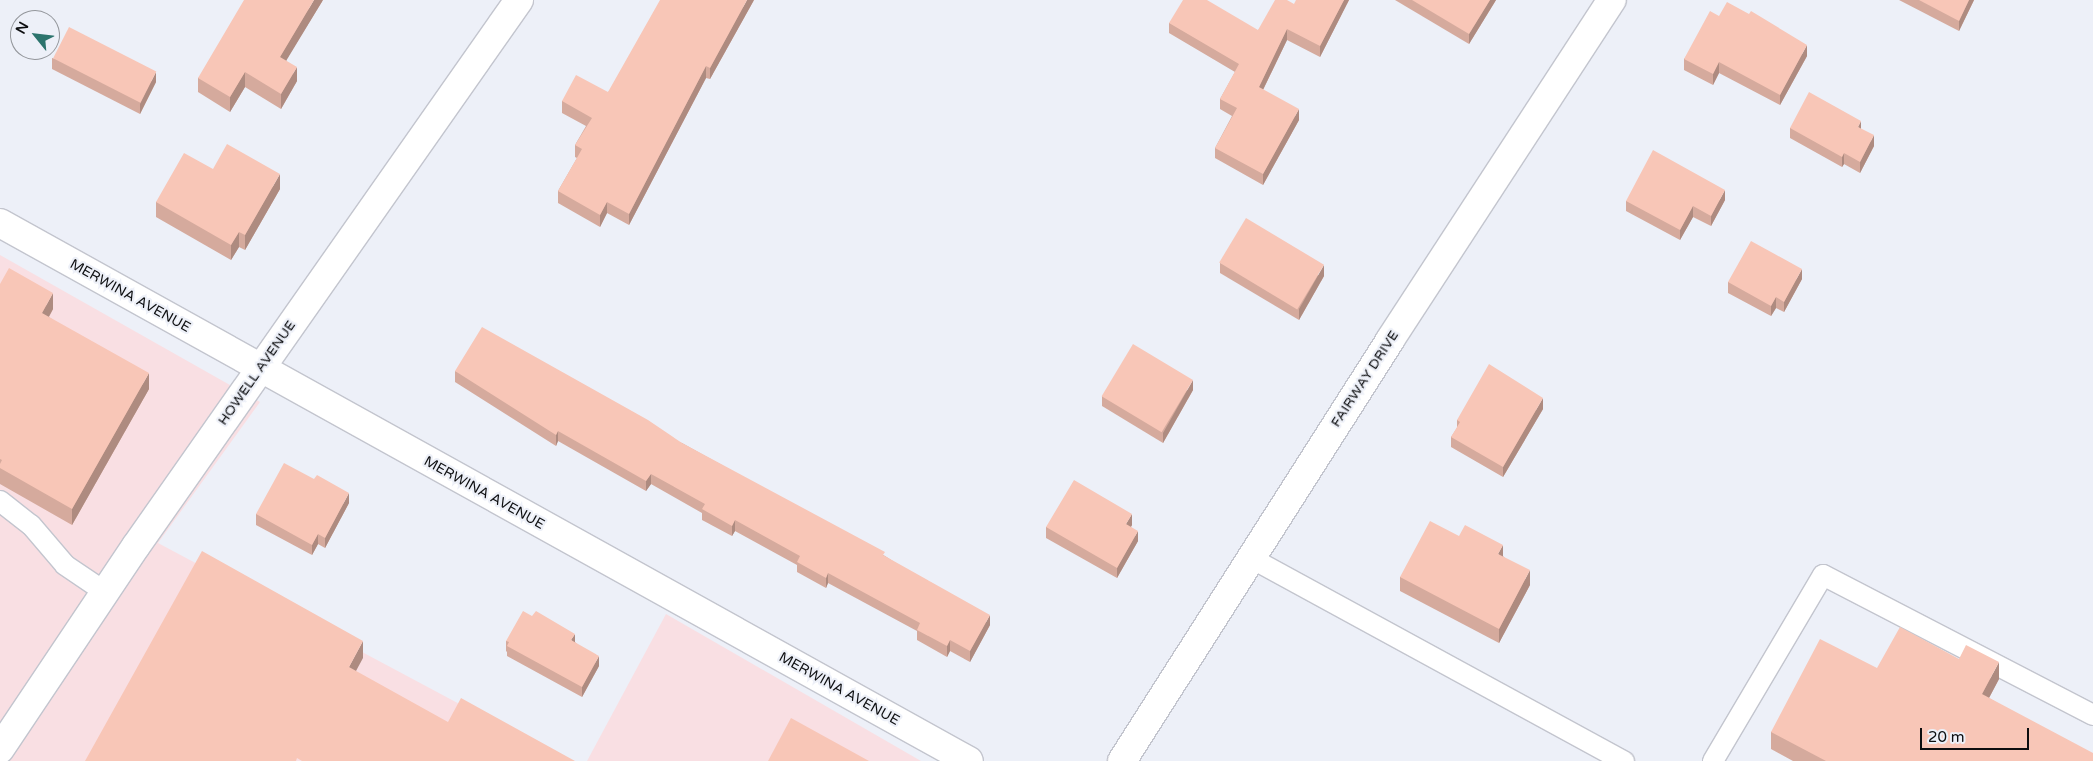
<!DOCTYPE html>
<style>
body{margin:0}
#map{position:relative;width:2093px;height:761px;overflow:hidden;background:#edf0f8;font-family:"Varela Round",sans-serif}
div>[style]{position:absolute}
.commercial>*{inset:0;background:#f9dfe3}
.roads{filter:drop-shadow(1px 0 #c3c5ce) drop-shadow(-1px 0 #c3c5ce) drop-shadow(0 1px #c3c5ce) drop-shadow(0 -1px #c3c5ce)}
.service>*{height:20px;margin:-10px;padding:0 10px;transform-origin:10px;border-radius:10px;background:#fff}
.minor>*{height:28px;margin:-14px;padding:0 14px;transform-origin:14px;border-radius:14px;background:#fff}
.wall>*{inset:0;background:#d5aa9d}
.shaded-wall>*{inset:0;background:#ae8b80}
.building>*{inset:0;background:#f8c6b7;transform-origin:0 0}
span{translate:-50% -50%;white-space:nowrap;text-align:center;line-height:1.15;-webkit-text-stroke:4.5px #edf0f8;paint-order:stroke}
.street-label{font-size:14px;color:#0d0e10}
.north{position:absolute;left:10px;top:10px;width:50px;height:50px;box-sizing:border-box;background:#edf0f8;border:1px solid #93969b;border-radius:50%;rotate:299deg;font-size:14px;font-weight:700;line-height:20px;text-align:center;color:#0d0e10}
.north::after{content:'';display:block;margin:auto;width:18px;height:22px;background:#2c746d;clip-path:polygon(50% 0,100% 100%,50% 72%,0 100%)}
.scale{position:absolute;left:1920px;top:728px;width:109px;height:22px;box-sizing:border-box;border:2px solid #0d0e10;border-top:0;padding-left:6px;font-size:15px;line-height:18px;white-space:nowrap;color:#0d0e10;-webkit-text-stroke:4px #edf0f8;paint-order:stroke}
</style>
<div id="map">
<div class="commercial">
<i style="clip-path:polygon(0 255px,260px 402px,158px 543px,566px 761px,0 761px)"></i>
<i style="clip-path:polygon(666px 614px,921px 761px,587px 761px)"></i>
</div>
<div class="roads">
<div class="service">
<i style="left:0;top:501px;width:39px;rotate:38deg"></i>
<i style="left:31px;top:525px;width:52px;rotate:49.6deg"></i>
<i style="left:65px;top:565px;width:48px;rotate:34deg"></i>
<i style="left:1251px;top:558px;width:425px;rotate:28.6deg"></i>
<i style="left:1713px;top:761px;width:216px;rotate:-59.4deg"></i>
<i style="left:1823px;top:575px;width:304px;rotate:27.4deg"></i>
</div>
<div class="minor">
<i style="left:0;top:223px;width:1108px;rotate:29.04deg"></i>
<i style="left:0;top:749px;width:244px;rotate:-56.2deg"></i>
<i style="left:136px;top:546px;width:667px;rotate:-54.95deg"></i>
<i style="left:1122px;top:761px;width:499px;rotate:-57.5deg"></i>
<i style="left:1390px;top:340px;width:406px;rotate:-56.9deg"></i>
</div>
</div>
<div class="wall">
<i style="clip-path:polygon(323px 0,286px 60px,297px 81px,281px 109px,245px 87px,230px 112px,198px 92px,198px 78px)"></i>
<i style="clip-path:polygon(754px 0,710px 79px,706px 78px,629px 225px,607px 213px,600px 227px,558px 203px,558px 191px,577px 158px,575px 157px,575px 145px,586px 126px,562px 113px,562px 101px,608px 92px)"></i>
<i style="clip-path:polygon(1349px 0,1320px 57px,1287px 40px,1263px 90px,1299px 120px,1263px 185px,1215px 158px,1215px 148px,1232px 116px,1220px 109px,1220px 99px,1235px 72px,1169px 33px,1169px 23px,1258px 30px,1294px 4px)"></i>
<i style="clip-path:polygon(1395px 0,1496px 0,1469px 44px)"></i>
<i style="clip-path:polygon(1899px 0,1974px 0,1959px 31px)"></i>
<i style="clip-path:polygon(1719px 16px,1807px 56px,1780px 105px,1719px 73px,1713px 85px,1684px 70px,1684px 59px)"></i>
<i style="clip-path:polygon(52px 58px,156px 82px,140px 114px,52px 69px)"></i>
<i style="clip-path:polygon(1790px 128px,1861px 129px,1874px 146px,1860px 173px,1844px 164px,1842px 167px,1790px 138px)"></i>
<i style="clip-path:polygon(213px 169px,280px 189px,245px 250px,239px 247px,231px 260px,156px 217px,156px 202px)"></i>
<i style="clip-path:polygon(1725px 200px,1711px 226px,1693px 217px,1680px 240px,1626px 211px,1626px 201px)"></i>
<i style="clip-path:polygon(1220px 263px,1324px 276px,1299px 320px,1220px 273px)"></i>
<i style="clip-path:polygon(1802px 279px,1784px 312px,1776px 308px,1771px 316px,1728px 293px,1728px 282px)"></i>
<i style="clip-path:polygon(0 284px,53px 309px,49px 317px,149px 389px,72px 525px,0 484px)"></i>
<i style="clip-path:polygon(455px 371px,682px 443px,885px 556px,990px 625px,970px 662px,950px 651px,947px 657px,917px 640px,917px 631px,828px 583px,826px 588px,797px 572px,797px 565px,735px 531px,732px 536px,702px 520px,702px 513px,651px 484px,646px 491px,558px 441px,556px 446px,455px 382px)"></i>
<i style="clip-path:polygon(1193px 390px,1163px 443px,1102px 406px,1102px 396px)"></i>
<i style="clip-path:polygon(1543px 409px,1503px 477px,1451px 447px,1451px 437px,1457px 428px,1457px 420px)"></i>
<i style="clip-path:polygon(349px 503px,325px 548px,318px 544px,312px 555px,256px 525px,256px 514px)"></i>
<i style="clip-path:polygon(1132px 525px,1131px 527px,1138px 541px,1117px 578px,1046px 538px,1046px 527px)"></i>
<i style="clip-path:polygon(1503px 556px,1530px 585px,1499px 643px,1400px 591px,1400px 577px)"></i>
<i style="clip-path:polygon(506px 641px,575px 642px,599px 666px,582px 697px,507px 656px,507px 652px,506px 651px)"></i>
<i style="clip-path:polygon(1877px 668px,1999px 679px,1989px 698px,2093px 761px,1793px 761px,1771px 749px,1771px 732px)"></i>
</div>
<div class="shaded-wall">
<i style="clip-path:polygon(314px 0,323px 0,280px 71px,280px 57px)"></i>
<i style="clip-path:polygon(747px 0,754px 0,710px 79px,710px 68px)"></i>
<i style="clip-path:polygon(1344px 0,1349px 0,1320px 57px,1320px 46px)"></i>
<i style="clip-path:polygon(1490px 0,1496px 0,1469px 44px,1469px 34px)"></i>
<i style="clip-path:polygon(1969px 0,1974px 0,1959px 31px,1959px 21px)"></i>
<i style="clip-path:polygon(1287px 29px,1287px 40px,1259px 98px,1259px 87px)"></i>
<i style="clip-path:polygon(1807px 45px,1807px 56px,1780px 105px,1780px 95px)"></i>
<i style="clip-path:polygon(1719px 62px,1719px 73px,1713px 85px,1713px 74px)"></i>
<i style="clip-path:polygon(706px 66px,706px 78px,629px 225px,629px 214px)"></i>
<i style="clip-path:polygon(297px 67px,297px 81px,281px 109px,281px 94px)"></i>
<i style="clip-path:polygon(156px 72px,156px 82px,140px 114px,140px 104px)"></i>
<i style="clip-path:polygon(245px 72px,245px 87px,230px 112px,230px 97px)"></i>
<i style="clip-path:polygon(1299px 109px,1299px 120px,1263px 185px,1263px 174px)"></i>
<i style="clip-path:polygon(1861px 121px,1861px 131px,1858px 127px)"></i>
<i style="clip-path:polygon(1874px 135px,1874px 146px,1860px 173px,1860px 162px)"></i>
<i style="clip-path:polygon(1844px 153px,1844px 164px,1842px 167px,1842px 157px)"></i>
<i style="clip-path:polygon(280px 174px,280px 189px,245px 250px,245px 235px)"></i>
<i style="clip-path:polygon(1725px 190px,1725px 200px,1711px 226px,1711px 216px)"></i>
<i style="clip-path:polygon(607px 202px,607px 213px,600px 227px,600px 215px)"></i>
<i style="clip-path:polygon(1693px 206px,1693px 217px,1680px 240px,1680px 230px)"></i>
<i style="clip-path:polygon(239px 232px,239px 247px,231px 260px,231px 245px)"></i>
<i style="clip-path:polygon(1324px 265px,1324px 276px,1299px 320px,1299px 309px)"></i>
<i style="clip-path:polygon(1802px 269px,1802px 279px,1784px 312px,1784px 302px)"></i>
<i style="clip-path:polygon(53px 293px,53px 309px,42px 329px,42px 313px)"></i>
<i style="clip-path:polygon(1776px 297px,1776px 308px,1771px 316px,1771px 306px)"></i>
<i style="clip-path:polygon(149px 373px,149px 389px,72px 525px,72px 509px)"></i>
<i style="clip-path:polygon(1193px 380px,1193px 390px,1163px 443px,1163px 433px)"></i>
<i style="clip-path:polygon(1543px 398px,1543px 409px,1503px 477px,1503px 467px)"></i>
<i style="clip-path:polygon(558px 431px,558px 441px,556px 446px,556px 435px)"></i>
<i style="clip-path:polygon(651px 474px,651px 484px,646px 491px,646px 481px)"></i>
<i style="clip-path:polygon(349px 493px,349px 503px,325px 548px,325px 538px)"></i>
<i style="clip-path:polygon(1132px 514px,1132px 525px,1126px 535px,1126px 524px)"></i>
<i style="clip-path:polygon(735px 520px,735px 531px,732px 536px,732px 526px)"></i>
<i style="clip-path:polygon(1138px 531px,1138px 541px,1117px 578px,1117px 568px)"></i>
<i style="clip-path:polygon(318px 534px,318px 544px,312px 555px,312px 545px)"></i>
<i style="clip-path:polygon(1503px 545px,1503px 559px,1498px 554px)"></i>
<i style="clip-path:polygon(1530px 570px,1530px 585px,1499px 643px,1499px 629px)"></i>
<i style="clip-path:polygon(828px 573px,828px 583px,826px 588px,826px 578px)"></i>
<i style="clip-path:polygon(990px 615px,990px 625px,970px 662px,970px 651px)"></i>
<i style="clip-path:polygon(575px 634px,575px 644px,571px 640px)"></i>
<i style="clip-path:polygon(950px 640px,950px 651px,947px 657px,947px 646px)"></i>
<i style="clip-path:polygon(363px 641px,363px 658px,349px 684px,349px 667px)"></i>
<i style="clip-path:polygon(599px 656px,599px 666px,582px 697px,582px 687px)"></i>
<i style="clip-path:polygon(1999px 662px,1999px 679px,1982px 711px,1982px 694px)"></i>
</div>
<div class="building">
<i style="clip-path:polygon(244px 0,314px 0,280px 57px,297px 67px,281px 94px,245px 72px,230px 97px,198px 78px)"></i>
<i style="clip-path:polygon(660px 0,747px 0,710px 68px,706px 66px,629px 214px,607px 202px,600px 215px,558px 191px,582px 149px,575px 145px,592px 118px,562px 101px,576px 75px,608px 92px)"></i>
<i style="clip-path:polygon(1183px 0,1207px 0,1258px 30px,1275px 0,1287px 0,1294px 4px,1296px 0,1344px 0,1320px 46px,1287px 29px,1259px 87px,1299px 109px,1263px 174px,1215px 148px,1237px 108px,1220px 99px,1239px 64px,1169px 23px)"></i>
<i style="clip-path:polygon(1412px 0,1490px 0,1469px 34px)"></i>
<i style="clip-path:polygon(1919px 0,1969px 0,1959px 21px)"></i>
<i style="clip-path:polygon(1727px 2px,1749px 14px,1751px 11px,1807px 45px,1780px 95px,1719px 62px,1713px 74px,1684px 59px,1710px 11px,1719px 16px)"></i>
<i style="left:69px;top:27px;width:98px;height:35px;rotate:27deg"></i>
<i style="clip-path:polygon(1809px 92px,1861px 121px,1858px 127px,1874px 135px,1860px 162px,1844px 153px,1842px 157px,1790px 128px)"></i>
<i style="clip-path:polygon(227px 144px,280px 174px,245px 235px,239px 232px,231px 245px,156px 202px,184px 153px,213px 169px)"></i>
<i style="clip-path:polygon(1653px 150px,1725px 190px,1711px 216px,1693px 206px,1680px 230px,1626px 201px)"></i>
<i style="left:1246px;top:218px;width:91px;height:52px;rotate:31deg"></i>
<i style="clip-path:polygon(1751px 241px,1802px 269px,1784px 302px,1776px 297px,1771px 306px,1728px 282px)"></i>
<i style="clip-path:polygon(9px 268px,53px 293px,42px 313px,149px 373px,72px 509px,0 468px,0 464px,2px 460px,0 459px,0 284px)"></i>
<i style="clip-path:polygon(482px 327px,648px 420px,682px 443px,885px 552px,883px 555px,990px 615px,970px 651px,950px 640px,947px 646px,917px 630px,920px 623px,828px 573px,826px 578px,797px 562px,800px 556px,735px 520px,732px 526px,702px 509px,705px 504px,651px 474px,646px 481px,558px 431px,556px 435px,455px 371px)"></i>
<i style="left:1133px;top:344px;width:70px;height:61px;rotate:31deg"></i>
<i style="clip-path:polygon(1489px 364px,1543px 398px,1503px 467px,1451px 437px,1460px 422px,1457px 420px)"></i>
<i style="clip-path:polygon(284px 463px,314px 479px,317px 475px,349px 493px,325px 538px,318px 534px,312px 545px,256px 514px)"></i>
<i style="clip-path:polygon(1074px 480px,1132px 514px,1126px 524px,1138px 531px,1117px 568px,1046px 527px)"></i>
<i style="clip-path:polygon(1430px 521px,1459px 536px,1465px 525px,1503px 545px,1498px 554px,1530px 570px,1499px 629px,1400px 577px)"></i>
<i style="clip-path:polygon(202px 551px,363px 641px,349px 667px,448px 722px,461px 698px,575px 761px,302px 761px,297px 758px,296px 761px,85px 761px)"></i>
<i style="clip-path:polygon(523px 611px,532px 616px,536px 611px,575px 634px,571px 640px,599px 656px,582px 687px,507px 646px,509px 642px,506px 641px)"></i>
<i style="clip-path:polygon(1900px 627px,1959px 659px,1966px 645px,1999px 662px,1982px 694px,2093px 753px,2093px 761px,1826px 761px,1771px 732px,1820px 639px,1877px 668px)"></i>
<i style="clip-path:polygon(791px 718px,869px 761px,768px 761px)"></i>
</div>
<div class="street-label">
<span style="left:130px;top:296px;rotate:29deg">MERWINA AVENUE</span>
<span style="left:257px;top:373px;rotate:-55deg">HOWELL AVENUE</span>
<span style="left:1365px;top:379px;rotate:-57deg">FAIRWAY DRIVE</span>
<span style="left:484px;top:493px;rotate:29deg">MERWINA AVENUE</span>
<span style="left:839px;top:689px;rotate:29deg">MERWINA AVENUE</span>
</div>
<div class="north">N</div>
<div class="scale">20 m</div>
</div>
